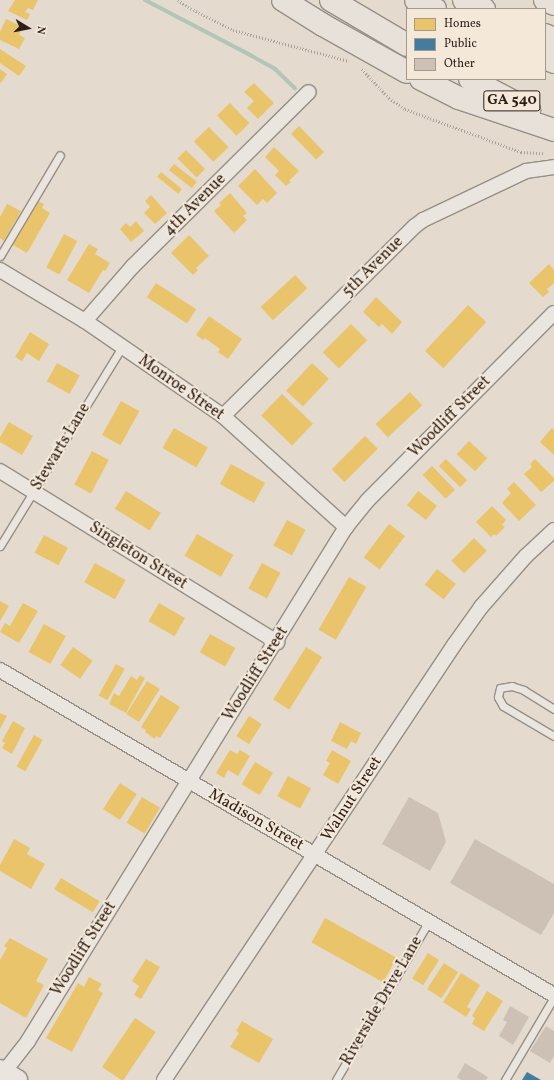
<!DOCTYPE html>
<style>
body{margin:0}
#map{position:relative;width:554px;height:1080px;overflow:hidden;background:#e4dbce;font-family:Vollkorn,serif}
div>[style]{position:absolute}
.homes>*{inset:0;background:#e9c46a;transform-origin:0 0}
.public>*{inset:0;background:#457b9d}
.stream>*{height:4px;margin:-2px;padding:0 2px;transform-origin:2px;border-radius:2px;background:#b1c6b8}
.building>*{inset:0;background:#cdc0b4}
.path>*{height:2.5px;margin-top:-1.25px;transform-origin:0;background:repeating-linear-gradient(90deg,#a8a29d 0 1px,transparent 0 3px)}
.roads{filter:drop-shadow(1px 0 #958f86) drop-shadow(-1px 0 #958f86) drop-shadow(0 1px #958f86) drop-shadow(0 -1px #958f86)}
.lane>*{height:7px;margin:-3.5px;padding:0 3.5px;transform-origin:3.5px;border-radius:3.5px;background:#eae5df}
.street>*{height:14px;margin:-7px;padding:0 7px;transform-origin:7px;border-radius:7px;background:#eae5df}
.secondary>*{height:20px;margin:-10px;padding:0 10px;transform-origin:10px;border-radius:10px;background:#eae5df}
.highway>*{height:22px;margin:-11px;padding:0 11px;transform-origin:11px;border-radius:11px;background:#e7e1da}
span{translate:-50% -50%;white-space:nowrap;text-align:center;line-height:1.15;-webkit-text-stroke:4px #f4e9d9;paint-order:stroke}
.shield-label span{padding:1px 3px;background:#f4e9d9;border:1px solid;border-radius:3px;-webkit-text-stroke-width:0}
.shield-label{font-size:15px;color:#2e1e18;font-weight:700}
.street-label{font-size:16px;color:#2e1e18}
.legend{position:absolute;left:406px;top:8px;width:140px;height:72px;box-sizing:border-box;background:#f4e9d9;border:1px solid #a5988c;margin:0;padding:5px 7px;list-style:none;font-size:12px;color:#2e1e18}
.legend li{display:flex;align-items:center;gap:8px;height:20px}
.legend b{width:20px;border:1px solid #a5988c}
.north{position:absolute;left:8px;top:8px;width:40px;height:40px;-webkit-text-stroke:3px #f4e9d9;paint-order:stroke;rotate:100deg;font-size:11px;font-weight:700;line-height:16px;text-align:center;color:#2e1e18}
.north::after{content:'';display:block;margin:auto;width:14px;height:18px;background:#2e1e18;clip-path:polygon(50% 0,100% 100%,50% 72%,0 100%)}
</style>
<div id="map">
<div class="homes">
<i style="clip-path:polygon(15px 0,38px 0,33px 10px,28px 8px,25px 12px,30px 14px,27px 20px,8px 11px)"></i>
<i style="clip-path:polygon(6px 19px,23px 27px,19px 35px,25px 38px,19px 49px,0 40px,0 32px)"></i>
<i style="clip-path:polygon(0 49px,26px 66px,19px 76px,0 63px)"></i>
<i style="clip-path:polygon(0 69px,7px 74px,1px 83px,0 82px)"></i>
<i style="clip-path:polygon(254px 83px,274px 103px,258px 119px,247px 108px,254px 101px,244px 92px)"></i>
<i style="left:230px;top:103px;width:28px;height:18px;rotate:46deg"></i>
<i style="left:299px;top:126px;width:36px;height:11px;rotate:46deg"></i>
<i style="left:209px;top:127px;width:28px;height:21px;rotate:46deg"></i>
<i style="clip-path:polygon(274px 147px,299px 171px,289px 181px,291px 182px,286px 186px,275px 175px,279px 171px,265px 157px)"></i>
<i style="left:186px;top:150px;width:27px;height:12px;rotate:45deg"></i>
<i style="left:174px;top:164px;width:29px;height:8px;rotate:38deg"></i>
<i style="clip-path:polygon(255px 169px,277px 193px,267px 203px,263px 199px,257px 205px,238px 186px)"></i>
<i style="left:161px;top:172px;width:27px;height:6px;rotate:39deg"></i>
<i style="clip-path:polygon(230px 193px,247px 213px,243px 216px,247px 220px,234px 233px,214px 211px,221px 205px,219px 203px)"></i>
<i style="clip-path:polygon(151px 195px,167px 213px,155px 224px,144px 213px,150px 207px,145px 201px)"></i>
<i style="clip-path:polygon(38px 201px,44px 204px,42px 208px,50px 213px,27px 253px,13px 245px)"></i>
<i style="clip-path:polygon(7px 204px,21px 211px,4px 241px,0 238px,0 217px)"></i>
<i style="clip-path:polygon(136px 221px,144px 231px,131px 242px,120px 229px,126px 223px,130px 227px)"></i>
<i style="left:64px;top:234px;width:15px;height:38px;rotate:28deg"></i>
<i style="clip-path:polygon(189px 235px,209px 256px,196px 268px,198px 270px,193px 275px,171px 253px)"></i>
<i style="clip-path:polygon(89px 244px,98px 249px,95px 254px,110px 263px,105px 271px,103px 270px,89px 293px,67px 280px)"></i>
<i style="clip-path:polygon(549px 264px,554px 270px,554px 283px,547px 289px,549px 292px,543px 297px,529px 283px)"></i>
<i style="left:295px;top:275px;width:18px;height:47px;rotate:47deg"></i>
<i style="left:156px;top:283px;width:48px;height:17px;rotate:33deg"></i>
<i style="clip-path:polygon(376px 297px,402px 322px,392px 334px,382px 324px,379px 327px,363px 312px)"></i>
<i style="left:468px;top:305px;width:25px;height:63px;rotate:43deg"></i>
<i style="clip-path:polygon(209px 316px,242px 339px,228px 359px,218px 352px,220px 349px,205px 338px,203px 340px,196px 335px)"></i>
<i style="left:351px;top:324px;width:23px;height:40px;rotate:45deg"></i>
<i style="clip-path:polygon(30px 332px,49px 344px,39px 361px,27px 353px,22px 361px,15px 357px)"></i>
<i style="left:57px;top:363px;width:26px;height:21px;rotate:29deg"></i>
<i style="left:312px;top:363px;width:23px;height:38px;rotate:43deg"></i>
<i style="left:410px;top:392px;width:18px;height:47px;rotate:47deg"></i>
<i style="left:282px;top:394px;width:43px;height:30px;rotate:44deg"></i>
<i style="left:121px;top:401px;width:21px;height:39px;rotate:29deg"></i>
<i style="clip-path:polygon(9px 422px,33px 436px,22px 455px,0 442px,0 437px)"></i>
<i style="left:174px;top:428px;width:39px;height:23px;rotate:30deg"></i>
<i style="clip-path:polygon(552px 428px,554px 430px,554px 455px,540px 442px)"></i>
<i style="left:365px;top:436px;width:18px;height:47px;rotate:45deg"></i>
<i style="left:469px;top:441px;width:25px;height:18px;rotate:43deg"></i>
<i style="left:92px;top:451px;width:19px;height:38px;rotate:28deg"></i>
<i style="left:446px;top:459px;width:30px;height:10px;rotate:45deg"></i>
<i style="clip-path:polygon(535px 459px,554px 478px,554px 481px,541px 492px,524px 474px,532px 467px,530px 464px)"></i>
<i style="left:231px;top:464px;width:39px;height:23px;rotate:29deg"></i>
<i style="left:432px;top:466px;width:33px;height:13px;rotate:46deg"></i>
<i style="clip-path:polygon(514px 482px,536px 505px,519px 521px,502px 503px,511px 493px,507px 489px)"></i>
<i style="left:126px;top:491px;width:41px;height:21px;rotate:32deg"></i>
<i style="left:418px;top:491px;width:24px;height:18px;rotate:38deg"></i>
<i style="clip-path:polygon(492px 506px,506px 520px,502px 525px,505px 527px,496px 536px,494px 534px,491px 537px,476px 522px)"></i>
<i style="left:287px;top:520px;width:21px;height:29px;rotate:28deg"></i>
<i style="left:389px;top:524px;width:20px;height:42px;rotate:37deg"></i>
<i style="left:197px;top:534px;width:42px;height:25px;rotate:30deg"></i>
<i style="left:44px;top:535px;width:27px;height:20px;rotate:28deg"></i>
<i style="left:474px;top:538px;width:18px;height:32px;rotate:45deg"></i>
<i style="left:95px;top:563px;width:35px;height:22px;rotate:29deg"></i>
<i style="left:262px;top:563px;width:21px;height:29px;rotate:28deg"></i>
<i style="left:437px;top:569px;width:24px;height:20px;rotate:38deg"></i>
<i style="left:349px;top:577px;width:20px;height:61px;rotate:30deg"></i>
<i style="clip-path:polygon(0 601px,9px 606px,0 621px)"></i>
<i style="clip-path:polygon(23px 603px,38px 611px,19px 643px,0 632px,5px 623px,10px 626px)"></i>
<i style="left:159px;top:603px;width:30px;height:21px;rotate:30deg"></i>
<i style="left:44px;top:624px;width:25px;height:32px;rotate:29deg"></i>
<i style="left:210px;top:634px;width:29px;height:21px;rotate:29deg"></i>
<i style="left:73px;top:647px;width:24px;height:22px;rotate:35deg"></i>
<i style="left:306px;top:647px;width:19px;height:62px;rotate:32deg"></i>
<i style="left:116px;top:664px;width:10px;height:36px;rotate:29deg"></i>
<i style="clip-path:polygon(140px 675px,145px 678px,126px 713px,109px 704px,114px 693px,119px 696px,131px 676px,137px 680px)"></i>
<i style="left:147px;top:681px;width:15px;height:39px;rotate:32deg"></i>
<i style="clip-path:polygon(161px 695px,180px 707px,160px 738px,156px 736px,155px 739px,145px 732px,146px 730px,141px 727px)"></i>
<i style="clip-path:polygon(0 713px,7px 716px,0 729px)"></i>
<i style="left:249px;top:716px;width:15px;height:24px;rotate:32deg"></i>
<i style="clip-path:polygon(13px 721px,25px 728px,12px 754px,2px 748px,5px 743px,2px 741px)"></i>
<i style="clip-path:polygon(340px 722px,361px 733px,356px 744px,351px 741px,347px 749px,331px 741px)"></i>
<i style="left:34px;top:735px;width:10px;height:36px;rotate:29deg"></i>
<i style="clip-path:polygon(230px 750px,237px 754px,240px 750px,250px 756px,238px 776px,228px 770px,224px 778px,216px 773px)"></i>
<i style="clip-path:polygon(332px 750px,351px 761px,338px 784px,323px 775px,330px 763px,326px 761px)"></i>
<i style="left:255px;top:762px;width:21px;height:26px;rotate:31deg"></i>
<i style="left:288px;top:776px;width:26px;height:23px;rotate:28deg"></i>
<i style="left:120px;top:783px;width:20px;height:31px;rotate:33deg"></i>
<i style="left:142px;top:797px;width:21px;height:30px;rotate:31deg"></i>
<i style="clip-path:polygon(14px 839px,30px 848px,27px 854px,45px 864px,31px 889px,0 871px,0 865px)"></i>
<i style="left:61px;top:878px;width:45px;height:13px;rotate:31deg"></i>
<i style="left:325px;top:918px;width:82px;height:28px;rotate:29deg"></i>
<i style="clip-path:polygon(10px 938px,48px 959px,36px 981px,44px 985px,26px 1018px,0 1003px,0 960px,7px 948px,4px 946px)"></i>
<i style="left:428px;top:953px;width:13px;height:30px;rotate:32deg"></i>
<i style="clip-path:polygon(146px 959px,160px 967px,141px 999px,134px 995px,139px 986px,132px 981px)"></i>
<i style="left:444px;top:963px;width:17px;height:31px;rotate:33deg"></i>
<i style="clip-path:polygon(461px 973px,480px 985px,467px 1007px,471px 1009px,466px 1017px,443px 1002px)"></i>
<i style="clip-path:polygon(89px 977px,102px 984px,98px 990px,103px 993px,72px 1052px,46px 1038px,78px 983px,84px 987px)"></i>
<i style="clip-path:polygon(487px 991px,503px 1001px,484px 1031px,472px 1024px,475px 1018px,472px 1016px)"></i>
<i style="left:135px;top:1018px;width:25px;height:59px;rotate:34deg"></i>
<i style="clip-path:polygon(242px 1021px,273px 1039px,259px 1063px,230px 1047px,239px 1033px,236px 1031px)"></i>
</div>
<div class="public">
<i style="clip-path:polygon(527px 1072px,541px 1080px,522px 1080px)"></i>
</div>
<div class="stream">
<i style="left:145px;top:0;width:119px;rotate:27.6deg"></i>
<i style="left:250px;top:55px;width:29px;rotate:29deg"></i>
<i style="left:275px;top:69px;width:28px;rotate:44deg"></i>
</div>
<div class="building">
<i style="clip-path:polygon(409px 797px,438px 813px,446px 842px,430px 871px,382px 844px)"></i>
<i style="clip-path:polygon(475px 839px,554px 884px,554px 913px,541px 935px,450px 883px)"></i>
<i style="clip-path:polygon(510px 1006px,529px 1017px,513px 1045px,499px 1036px,507px 1022px,503px 1020px)"></i>
<i style="clip-path:polygon(546px 1026px,554px 1031px,554px 1056px,550px 1063px,530px 1051px)"></i>
<i style="clip-path:polygon(465px 1063px,488px 1077px,486px 1080px,461px 1080px,457px 1077px)"></i>
</div>
<div class="path">
<i style="left:178px;top:0;width:12px;rotate:35deg"></i>
<i style="left:188px;top:7px;width:51px;rotate:27.1deg"></i>
<i style="left:233px;top:30px;width:120px;rotate:15deg"></i>
<i style="left:362px;top:69px;width:40px;rotate:47deg"></i>
<i style="left:389px;top:98px;width:19px;rotate:35deg"></i>
<i style="left:405px;top:109px;width:124px;rotate:20.3deg"></i>
<i style="left:521px;top:152px;width:22px;rotate:3deg"></i>
</div>
<div class="roads">
<div class="lane">
<i style="left:0;top:256px;width:117px;rotate:-59.3deg"></i>
<i style="left:0;top:546px;width:233px;rotate:-58.5deg"></i>
<i style="left:554px;top:709px;width:36px;rotate:-148deg"></i>
<i style="left:524px;top:690px;width:13px;rotate:-162deg"></i>
<i style="left:512px;top:686px;width:12px;rotate:171deg"></i>
<i style="left:500px;top:688px;width:9px;rotate:103deg"></i>
<i style="left:498px;top:697px;width:10px;rotate:61deg"></i>
<i style="left:503px;top:706px;width:59px;rotate:30.5deg"></i>
<i style="left:336px;top:1080px;width:184px;rotate:-59.7deg"></i>
<i style="left:505px;top:1080px;width:96px;rotate:-59.4deg"></i>
</div>
<div class="street">
<i style="left:0;top:270px;width:99px;rotate:31deg"></i>
<i style="left:85px;top:321px;width:168px;rotate:34.5deg"></i>
<i style="left:223px;top:416px;width:166px;rotate:42.1deg"></i>
<i style="left:85px;top:321px;width:73px;rotate:-48.9deg"></i>
<i style="left:133px;top:266px;width:247px;rotate:-44.7deg"></i>
<i style="left:223px;top:416px;width:270px;rotate:-44.7deg"></i>
<i style="left:415px;top:226px;width:10px;rotate:-37deg"></i>
<i style="left:423px;top:220px;width:114px;rotate:-25.4deg"></i>
<i style="left:526px;top:171px;width:28px;rotate:-8deg"></i>
<i style="left:0;top:471px;width:326px;rotate:31.7deg"></i>
<i style="left:0;top:670px;width:642px;rotate:30.4deg"></i>
<i style="left:4px;top:1072px;width:39px;rotate:-52deg"></i>
<i style="left:28px;top:1041px;width:604px;rotate:-58.26deg"></i>
<i style="left:346px;top:527px;width:33px;rotate:-51deg"></i>
<i style="left:367px;top:501px;width:265px;rotate:-45.2deg"></i>
<i style="left:164px;top:1080px;width:523px;rotate:-56.31deg"></i>
<i style="left:454px;top:645px;width:47px;rotate:-54.6deg"></i>
<i style="left:481px;top:607px;width:68px;rotate:-48.6deg"></i>
<i style="left:526px;top:556px;width:38px;rotate:-43deg"></i>
</div>
<div class="secondary">
<i style="left:0;top:1070px;width:20px;rotate:30deg"></i>
</div>
<div class="highway">
<i style="left:283px;top:0;width:47px;rotate:32deg"></i>
<i style="left:323px;top:25px;width:96px;rotate:29.2deg"></i>
<i style="left:331px;top:0;width:88px;rotate:30.6deg"></i>
<i style="left:416px;top:0;width:21px;rotate:25deg"></i>
<i style="left:464px;top:0;width:22px;rotate:24deg"></i>
<i style="left:545px;top:0;width:10px;rotate:24deg"></i>
<i style="left:545px;top:35px;width:10px;rotate:24deg"></i>
<i style="left:545px;top:58px;width:10px;rotate:24deg"></i>
<i style="left:421px;top:79px;width:42px;rotate:26.6deg"></i>
<i style="left:459px;top:98px;width:100px;rotate:18.6deg"></i>
<i style="left:470px;top:79px;width:67px;rotate:27.7deg"></i>
</div>
</div>
<div class="shield-label">
<span style="left:512px;top:101px">GA 540</span>
</div>
<div class="street-label">
<span style="left:195px;top:205px;rotate:-45deg">4th Avenue</span>
<span style="left:373px;top:267px;rotate:-45deg">5th Avenue</span>
<span style="left:181px;top:388px;rotate:35deg">Monroe Street</span>
<span style="left:450px;top:417px;rotate:-45deg">Woodliff Street</span>
<span style="left:61px;top:447px;rotate:-59deg">Stewarts Lane</span>
<span style="left:138px;top:556px;rotate:32deg">Singleton Street</span>
<span style="left:256px;top:674px;rotate:-58deg">Woodliff Street</span>
<span style="left:352px;top:799px;rotate:-57deg">Walnut Street</span>
<span style="left:256px;top:820px;rotate:30deg">Madison Street</span>
<span style="left:84px;top:949px;rotate:-58deg">Woodliff Street</span>
<span style="left:382px;top:1001px;rotate:-60deg">Riverside Drive Lane</span>
</div>
<ul class="legend">
<li><b style="height:11px;background:#e9c46a"></b>Homes</li>
<li><b style="height:11px;background:#457b9d"></b>Public</li>
<li><b style="height:11px;background:#cdc0b4"></b>Other</li>
</ul>
<div class="north">N</div>
</div>
